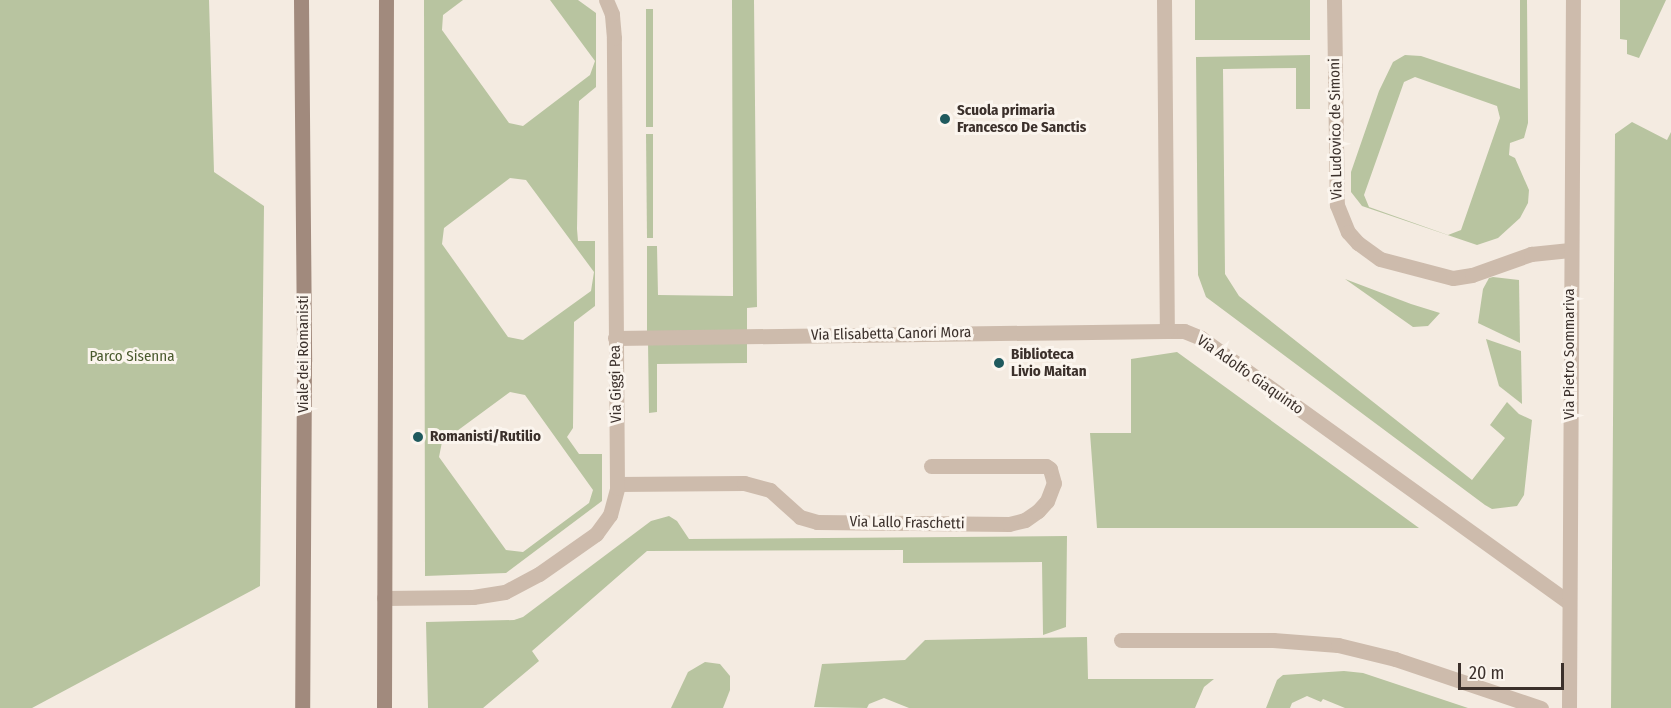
<!DOCTYPE html>
<style>
body{margin:0}
#map{position:relative;width:1671px;height:708px;overflow:hidden;background:#f4ebe1;font-family:"Fira Sans Condensed",sans-serif}
div>[style]{position:absolute}
.green>*{inset:0;background:#b8c4a0;transform-origin:0 0}
.street>*{height:15px;margin:-7.5px;padding:0 7.5px;transform-origin:7.5px;border-radius:7.5px;background:#cdbbac}
.secondary>*{height:15px;margin:-7.5px;padding:0 7.5px;transform-origin:7.5px;border-radius:7.5px;background:#a18a7d}
.dots>*{width:16px;height:16px;translate:-50% -50%;box-sizing:border-box;border:3px solid #fbf5ee;border-radius:50%}
span{translate:-50% -50%;white-space:nowrap;text-align:center;line-height:1.15;-webkit-text-stroke:6px #fbf5ee;paint-order:stroke}
.poi-label{font-size:15px;color:#3b302b;font-weight:700}
.left{translate:0 -50%;text-align:left}
.street-label{font-size:15px;color:#3b302b}
.park-label{font-size:15px;color:#4a5a2e}
.scale{position:absolute;left:1458px;top:663px;width:106px;height:27px;box-sizing:border-box;border:3px solid #3b302b;border-top:0;padding-left:8px;font-size:18px;line-height:21px;white-space:nowrap;color:#3b302b;-webkit-text-stroke:4px #fbf5ee;paint-order:stroke}
</style>
<div id="map">
<div class="green">
<i style="clip-path:polygon(0 0,209px 0,214px 172px,264px 206px,260px 586px,32px 708px,0 708px)"></i>
<i style="clip-path:polygon(evenodd,424px 0,463px 0,443px 15px,442px 30px,509px 123px,523px 126px,590px 75px,595px 61px,550px 0,578px 0,596px 13px,596px 87px,579px 101px,577px 229px,578px 241px,595px 241px,595px 306px,574px 322px,573px 428px,567px 437px,579px 454px,602px 454px,602px 501px,506px 573px,425px 576px,424px 0,510px 178px,526px 180px,594px 272px,591px 291px,523px 340px,508px 337px,442px 244px,444px 228px,510px 178px,424px 0,510px 392px,525px 395px,593px 490px,589px 503px,523px 552px,506px 550px,439px 457px,442px 442px,510px 392px)"></i>
<i style="clip-path:polygon(732px 0,754px 0,757px 307px,747px 308px,747px 331px,647px 333px,647px 246px,657px 246px,658px 295px,733px 296px)"></i>
<i style="left:1195px;top:0;width:115px;height:40px"></i>
<i style="clip-path:polygon(evenodd,1520px 0,1527px 0,1528px 123px,1524px 138px,1510px 143px,1509px 155px,1515px 158px,1529px 190px,1528px 203px,1520px 218px,1498px 238px,1477px 245px,1362px 206px,1351px 192px,1351px 172px,1379px 91px,1393px 62px,1405px 55px,1421px 56px,1520px 89px,1520px 0,1415px 77px,1497px 106px,1500px 118px,1461px 230px,1448px 235px,1369px 207px,1364px 195px,1404px 82px,1415px 77px)"></i>
<i style="clip-path:polygon(1620px 0,1666px 0,1639px 58px,1627px 54px,1627px 40px,1620px 39px)"></i>
<i style="left:653px;top:9px;width:118px;height:7px;rotate:90deg"></i>
<i style="clip-path:polygon(1310px 55px,1310px 109px,1296px 109px,1296px 68px,1223px 69px,1225px 274px,1239px 296px,1472px 480px,1505px 438px,1490px 425px,1507px 402px,1519px 414px,1532px 420px,1524px 495px,1517px 506px,1492px 509px,1485px 505px,1206px 297px,1198px 275px,1196px 57px)"></i>
<i style="clip-path:polygon(1632px 122px,1667px 140px,1671px 132px,1671px 708px,1611px 708px,1615px 134px)"></i>
<i style="clip-path:polygon(646px 134px,653px 134px,653px 238px,647px 238px)"></i>
<i style="clip-path:polygon(1493px 277px,1519px 280px,1520px 343px,1478px 323px,1483px 289px,1489px 278px)"></i>
<i style="clip-path:polygon(1345px 279px,1411px 304px,1440px 313px,1428px 326px,1413px 327px)"></i>
<i style="clip-path:polygon(1486px 339px,1521px 351px,1522px 404px,1499px 386px)"></i>
<i style="clip-path:polygon(747px 341px,747px 363px,657px 364px,657px 412px,649px 413px,648px 342px)"></i>
<i style="clip-path:polygon(1177px 352px,1419px 528px,1097px 528px,1090px 433px,1131px 433px,1131px 359px)"></i>
<i style="clip-path:polygon(669px 516px,677px 521px,689px 539px,1067px 536px,1066px 627px,1043px 635px,1042px 562px,903px 563px,903px 550px,647px 551px,532px 651px,539px 661px,483px 708px,428px 708px,426px 622px,514px 620px,523px 617px,651px 521px)"></i>
<i style="clip-path:polygon(1087px 637px,1088px 679px,1214px 679px,1204px 687px,1195px 708px,909px 708px,884px 698px,869px 704px,867px 708px,814px 707px,822px 664px,905px 660px,925px 640px)"></i>
<i style="clip-path:polygon(705px 662px,720px 664px,730px 676px,730px 690px,723px 708px,671px 708px,688px 672px)"></i>
<i style="clip-path:polygon(1344px 671px,1363px 673px,1468px 708px,1345px 708px,1323px 699px,1321px 702px,1307px 696px,1292px 703px,1290px 708px,1266px 708px,1277px 680px,1283px 675px)"></i>
</div>
<div class="street">
<i style="left:1164px;top:0;width:331px;rotate:89.5deg"></i>
<i style="left:1167px;top:331px;width:17px"></i>
<i style="left:1184px;top:331px;width:18px;rotate:22deg"></i>
<i style="left:1201px;top:338px;width:453px;rotate:35.7deg"></i>
<i style="left:1334px;top:0;width:205px;rotate:89.2deg"></i>
<i style="left:1337px;top:205px;width:29px;rotate:68deg"></i>
<i style="left:1348px;top:232px;width:15px;rotate:48deg"></i>
<i style="left:1358px;top:243px;width:27px;rotate:36deg"></i>
<i style="left:1380px;top:259px;width:75px;rotate:14.6deg"></i>
<i style="left:1453px;top:278px;width:19px;rotate:-9deg"></i>
<i style="left:1472px;top:275px;width:63px;rotate:-19.6deg"></i>
<i style="left:1531px;top:254px;width:39px;rotate:-6deg"></i>
<i style="left:615px;top:338px;width:552px;rotate:-0.73deg"></i>
<i style="left:617px;top:484px;width:127px;rotate:-0.5deg"></i>
<i style="left:744px;top:483px;width:27px;rotate:15deg"></i>
<i style="left:770px;top:490px;width:40px;rotate:42deg"></i>
<i style="left:800px;top:517px;width:18px;rotate:16deg"></i>
<i style="left:817px;top:522px;width:192px;rotate:0.6deg"></i>
<i style="left:1009px;top:524px;width:16px;rotate:-14deg"></i>
<i style="left:1025px;top:520px;width:16px;rotate:-35deg"></i>
<i style="left:1038px;top:511px;width:13px;rotate:-48deg"></i>
<i style="left:1047px;top:501px;width:19px;rotate:-69deg"></i>
<i style="left:1054px;top:483px;width:15px;rotate:-106deg"></i>
<i style="left:1050px;top:469px;width:5px;rotate:-143deg"></i>
<i style="left:1046px;top:466px;width:115px;rotate:180deg"></i>
<i style="left:384px;top:598px;width:89px;rotate:-0.6deg"></i>
<i style="left:473px;top:597px;width:32px;rotate:-9deg"></i>
<i style="left:505px;top:592px;width:38px;rotate:-28deg"></i>
<i style="left:539px;top:574px;width:70px;rotate:-35.1deg"></i>
<i style="left:596px;top:534px;width:24px;rotate:-54deg"></i>
<i style="left:610px;top:515px;width:28px;rotate:-75deg"></i>
<i style="left:617px;top:488px;width:450px;rotate:-90.4deg"></i>
<i style="left:614px;top:38px;width:24px;rotate:-95deg"></i>
<i style="left:612px;top:14px;width:15px;rotate:-113deg"></i>
<i style="left:1121px;top:640px;width:152px"></i>
<i style="left:1273px;top:640px;width:65px;rotate:4.4deg"></i>
<i style="left:1338px;top:645px;width:59px;rotate:13.8deg"></i>
<i style="left:1395px;top:659px;width:154px;rotate:18.6deg"></i>
<i style="left:1569px;top:708px;width:708px;rotate:-89.68deg"></i>
</div>
<div class="secondary">
<i style="left:301px;top:0;width:361px;rotate:89.5deg"></i>
<i style="left:304px;top:361px;width:347px;rotate:90.3deg"></i>
<i style="left:384px;top:708px;width:708px;rotate:-89.84deg"></i>
</div>
<div class="dots">
<i style="left:945px;top:119px;background:#1f5a5e"></i>
<i style="left:999px;top:363px;background:#1f5a5e"></i>
<i style="left:418px;top:437px;background:#1f5a5e"></i>
</div>
<div class="poi-label">
<span class="left" style="left:957px;top:119px">Scuola primaria<br>Francesco De Sanctis</span>
<span class="left" style="left:1011px;top:363px">Biblioteca<br>Livio Maitan</span>
<span class="left" style="left:430px;top:437px">Romanisti/Rutilio</span>
</div>
<div class="street-label">
<span style="left:1336px;top:129px;rotate:-91deg">Via Ludovico de Simoni</span>
<span style="left:891px;top:334px;rotate:-1deg">Via Elisabetta Canori Mora</span>
<span style="left:304px;top:354px;rotate:-90deg">Viale dei Romanisti</span>
<span style="left:1570px;top:354px;rotate:-90deg">Via Pietro Sommariva</span>
<span style="left:1250px;top:375px;rotate:35deg">Via Adolfo Giaquinto</span>
<span style="left:616px;top:384px;rotate:-91deg">Via Giggi Pea</span>
<span style="left:907px;top:523px;rotate:1deg">Via Lallo Fraschetti</span>
</div>
<div class="park-label">
<span style="left:132px;top:357px">Parco Sisenna</span>
</div>
<div class="scale">20 m</div>
</div>
